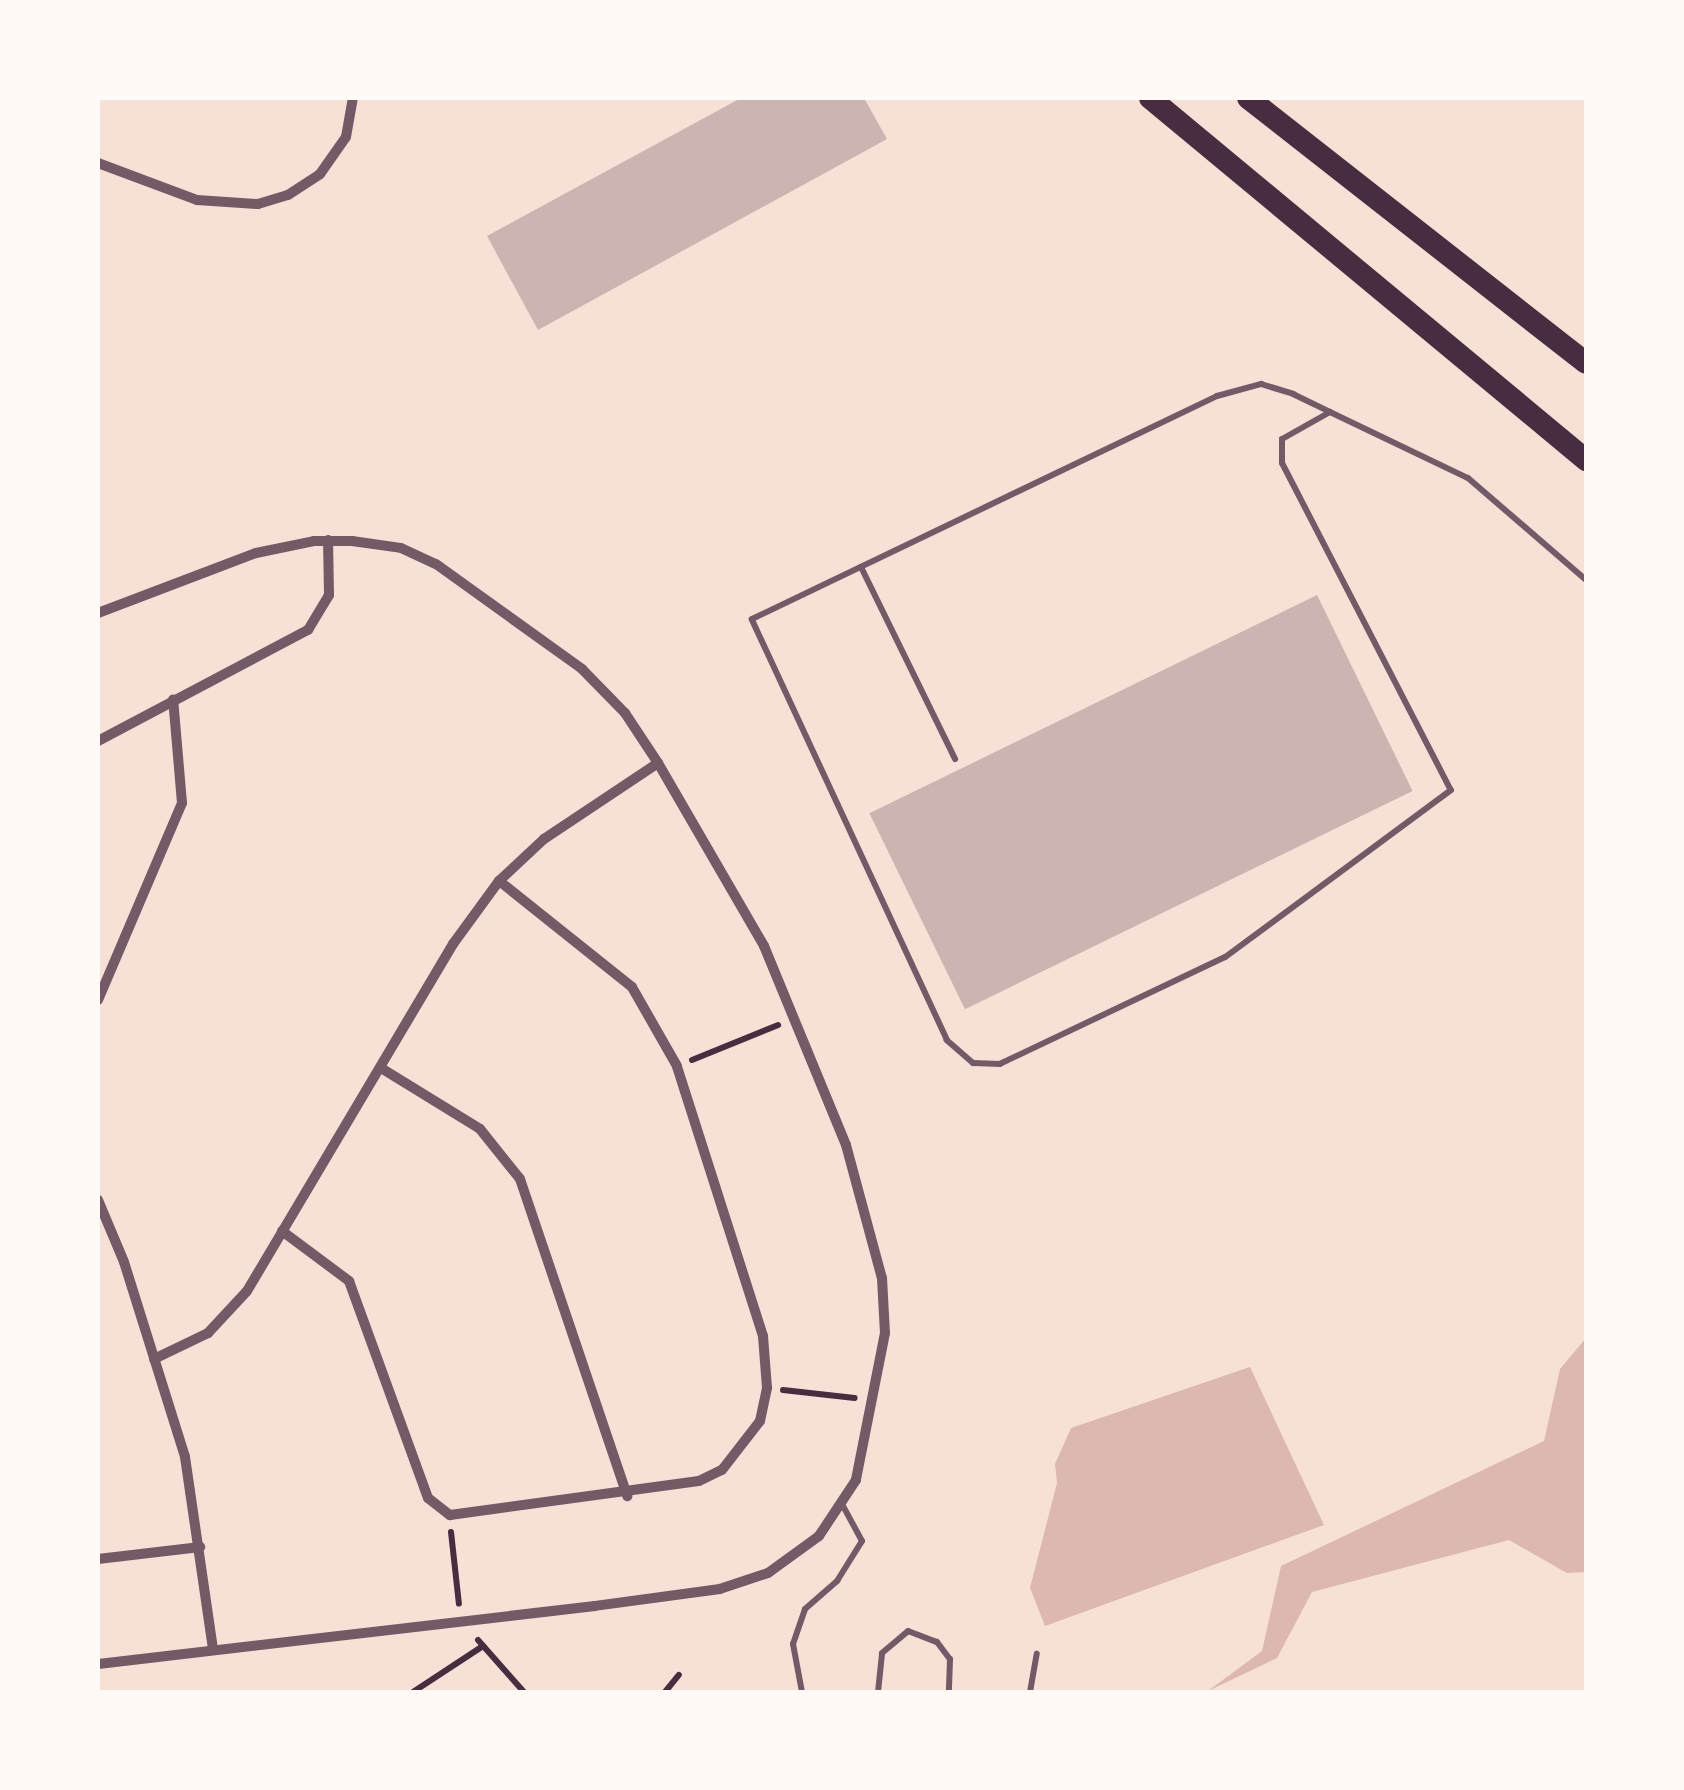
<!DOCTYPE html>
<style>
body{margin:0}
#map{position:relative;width:1684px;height:1790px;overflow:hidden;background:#f7e1d7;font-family:Overpass,sans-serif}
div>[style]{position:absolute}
.water>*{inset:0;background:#dcb8b0}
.building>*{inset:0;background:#ccb4b1;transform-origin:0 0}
.path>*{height:6px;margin:-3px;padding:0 3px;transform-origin:3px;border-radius:3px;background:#4a2c40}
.service>*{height:6px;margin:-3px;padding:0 3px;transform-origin:3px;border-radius:3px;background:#755966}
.minor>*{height:10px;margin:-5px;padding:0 5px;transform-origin:5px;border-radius:5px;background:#755966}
.primary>*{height:22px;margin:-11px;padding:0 11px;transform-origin:11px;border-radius:11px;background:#4a2c40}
span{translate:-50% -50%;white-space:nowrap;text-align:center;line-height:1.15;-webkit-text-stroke:10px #fffaf5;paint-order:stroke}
.frame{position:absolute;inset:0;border:100px solid #fffaf5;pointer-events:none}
</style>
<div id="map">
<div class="water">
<i style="clip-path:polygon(1586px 1338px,1586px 1572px,1567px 1573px,1509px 1540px,1312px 1592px,1277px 1658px,1208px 1691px,1262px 1651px,1281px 1566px,1544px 1441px,1560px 1369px)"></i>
<i style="clip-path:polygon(1250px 1367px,1324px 1525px,1045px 1626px,1030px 1588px,1057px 1483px,1055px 1464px,1071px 1428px)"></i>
</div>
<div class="building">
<i style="clip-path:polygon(741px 98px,864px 98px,887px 139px,538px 330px,487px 236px)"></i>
<i style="left:1317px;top:595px;width:218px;height:498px;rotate:64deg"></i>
</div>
<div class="path">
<i style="left:692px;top:1060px;width:93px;rotate:-22.1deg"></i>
<i style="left:783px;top:1390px;width:72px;rotate:6.3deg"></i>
<i style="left:451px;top:1532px;width:72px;rotate:83.7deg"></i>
<i style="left:478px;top:1640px;width:69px;rotate:48.5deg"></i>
<i style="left:413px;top:1692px;width:84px;rotate:-33.3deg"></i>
<i style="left:665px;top:1692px;width:22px;rotate:-51deg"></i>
</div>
<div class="service">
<i style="left:1330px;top:412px;width:55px;rotate:150.6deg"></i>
<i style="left:1282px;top:439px;width:24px;rotate:90deg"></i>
<i style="left:1282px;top:463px;width:368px;rotate:62.7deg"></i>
<i style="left:1451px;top:790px;width:281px;rotate:143.5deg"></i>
<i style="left:1225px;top:957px;width:249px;rotate:154.6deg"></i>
<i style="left:1000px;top:1064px;width:27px;rotate:-178deg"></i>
<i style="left:973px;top:1063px;width:35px;rotate:-139deg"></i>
<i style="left:947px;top:1040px;width:464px;rotate:-114.9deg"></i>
<i style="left:752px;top:619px;width:516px;rotate:-25.62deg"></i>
<i style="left:1217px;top:396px;width:46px;rotate:-15.3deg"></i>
<i style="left:1261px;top:384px;width:34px;rotate:17deg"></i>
<i style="left:1293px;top:394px;width:41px;rotate:25.9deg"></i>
<i style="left:1330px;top:412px;width:153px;rotate:25.6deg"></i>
<i style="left:1468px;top:478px;width:156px;rotate:40.8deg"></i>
<i style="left:861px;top:567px;width:214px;rotate:63.9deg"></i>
<i style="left:802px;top:1692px;width:49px;rotate:-100.6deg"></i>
<i style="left:793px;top:1644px;width:37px;rotate:-71deg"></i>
<i style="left:805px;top:1609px;width:43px;rotate:-41.2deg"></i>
<i style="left:837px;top:1581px;width:47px;rotate:-58deg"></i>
<i style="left:862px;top:1541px;width:42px;rotate:-118.4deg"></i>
<i style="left:878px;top:1692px;width:39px;rotate:-84deg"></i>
<i style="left:882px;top:1653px;width:34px;rotate:-40deg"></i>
<i style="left:908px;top:1631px;width:31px;rotate:21deg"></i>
<i style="left:937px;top:1642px;width:21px;rotate:53deg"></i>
<i style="left:950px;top:1659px;width:33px;rotate:92deg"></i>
<i style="left:1030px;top:1692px;width:39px;rotate:-80deg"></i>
</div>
<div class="minor">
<i style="left:98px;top:163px;width:106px;rotate:20.5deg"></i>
<i style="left:197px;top:200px;width:61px;rotate:3.8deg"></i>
<i style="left:258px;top:204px;width:31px;rotate:-17deg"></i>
<i style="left:288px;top:195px;width:38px;rotate:-33deg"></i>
<i style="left:320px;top:174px;width:45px;rotate:-54.9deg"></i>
<i style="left:346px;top:137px;width:40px;rotate:-80deg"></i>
<i style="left:98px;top:613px;width:169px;rotate:-20.8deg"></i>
<i style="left:256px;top:553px;width:59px;rotate:-11.7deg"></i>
<i style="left:314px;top:541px;width:38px"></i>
<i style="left:352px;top:541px;width:49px;rotate:8.1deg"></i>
<i style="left:401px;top:548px;width:38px;rotate:25deg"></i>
<i style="left:436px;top:564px;width:180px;rotate:35.7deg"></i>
<i style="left:582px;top:669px;width:62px;rotate:45.7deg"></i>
<i style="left:625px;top:713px;width:60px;rotate:56.6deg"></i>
<i style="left:658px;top:763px;width:211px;rotate:59.9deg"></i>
<i style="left:764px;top:946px;width:215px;rotate:67.6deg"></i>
<i style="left:846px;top:1145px;width:138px;rotate:74.9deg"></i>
<i style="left:882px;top:1278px;width:55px;rotate:86.9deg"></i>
<i style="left:885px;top:1333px;width:150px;rotate:101.2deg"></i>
<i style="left:856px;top:1480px;width:67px;rotate:123.5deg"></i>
<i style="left:819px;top:1536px;width:63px;rotate:144deg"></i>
<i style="left:768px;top:1573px;width:51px;rotate:161.6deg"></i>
<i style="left:720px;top:1589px;width:126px;rotate:172.3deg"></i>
<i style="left:595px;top:1606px;width:500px;rotate:173.34deg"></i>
<i style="left:98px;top:741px;width:238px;rotate:-27.9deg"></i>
<i style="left:308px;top:630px;width:41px;rotate:-59deg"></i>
<i style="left:329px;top:595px;width:55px;rotate:-91deg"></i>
<i style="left:98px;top:1000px;width:214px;rotate:-66.9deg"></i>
<i style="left:182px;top:803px;width:104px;rotate:-94.9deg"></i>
<i style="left:381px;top:1068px;width:116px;rotate:31.6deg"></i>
<i style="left:480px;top:1129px;width:64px;rotate:51.3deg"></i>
<i style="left:520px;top:1179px;width:335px;rotate:71.3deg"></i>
<i style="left:98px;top:1200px;width:67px;rotate:67.2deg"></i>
<i style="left:124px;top:1262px;width:204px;rotate:72.6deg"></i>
<i style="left:185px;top:1457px;width:194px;rotate:81.7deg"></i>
<i style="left:282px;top:1231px;width:84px;rotate:36.7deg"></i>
<i style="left:349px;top:1281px;width:231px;rotate:70deg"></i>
<i style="left:428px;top:1498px;width:28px;rotate:38deg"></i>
<i style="left:450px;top:1515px;width:251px;rotate:-7.8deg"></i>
<i style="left:699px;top:1481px;width:25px;rotate:-26deg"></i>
<i style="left:722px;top:1470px;width:62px;rotate:-52.2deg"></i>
<i style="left:760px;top:1421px;width:34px;rotate:-78deg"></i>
<i style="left:767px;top:1388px;width:52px;rotate:-94.4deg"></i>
<i style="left:763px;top:1336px;width:283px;rotate:-107.7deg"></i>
<i style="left:677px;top:1066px;width:91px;rotate:-119.7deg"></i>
<i style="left:632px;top:987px;width:170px;rotate:-141.4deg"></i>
<i style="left:154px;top:1359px;width:60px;rotate:-25.7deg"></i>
<i style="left:208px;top:1333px;width:57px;rotate:-47.1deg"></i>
<i style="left:247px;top:1291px;width:404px;rotate:-59.3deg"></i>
<i style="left:453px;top:944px;width:78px;rotate:-53.9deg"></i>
<i style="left:499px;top:881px;width:62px;rotate:-43deg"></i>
<i style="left:544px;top:839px;width:137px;rotate:-33.7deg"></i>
<i style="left:98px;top:1559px;width:103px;rotate:-6.7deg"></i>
</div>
<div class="primary">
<i style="left:1150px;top:98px;width:567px;rotate:39.7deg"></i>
<i style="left:1248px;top:98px;width:429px;rotate:38.1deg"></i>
</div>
<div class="frame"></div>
</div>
